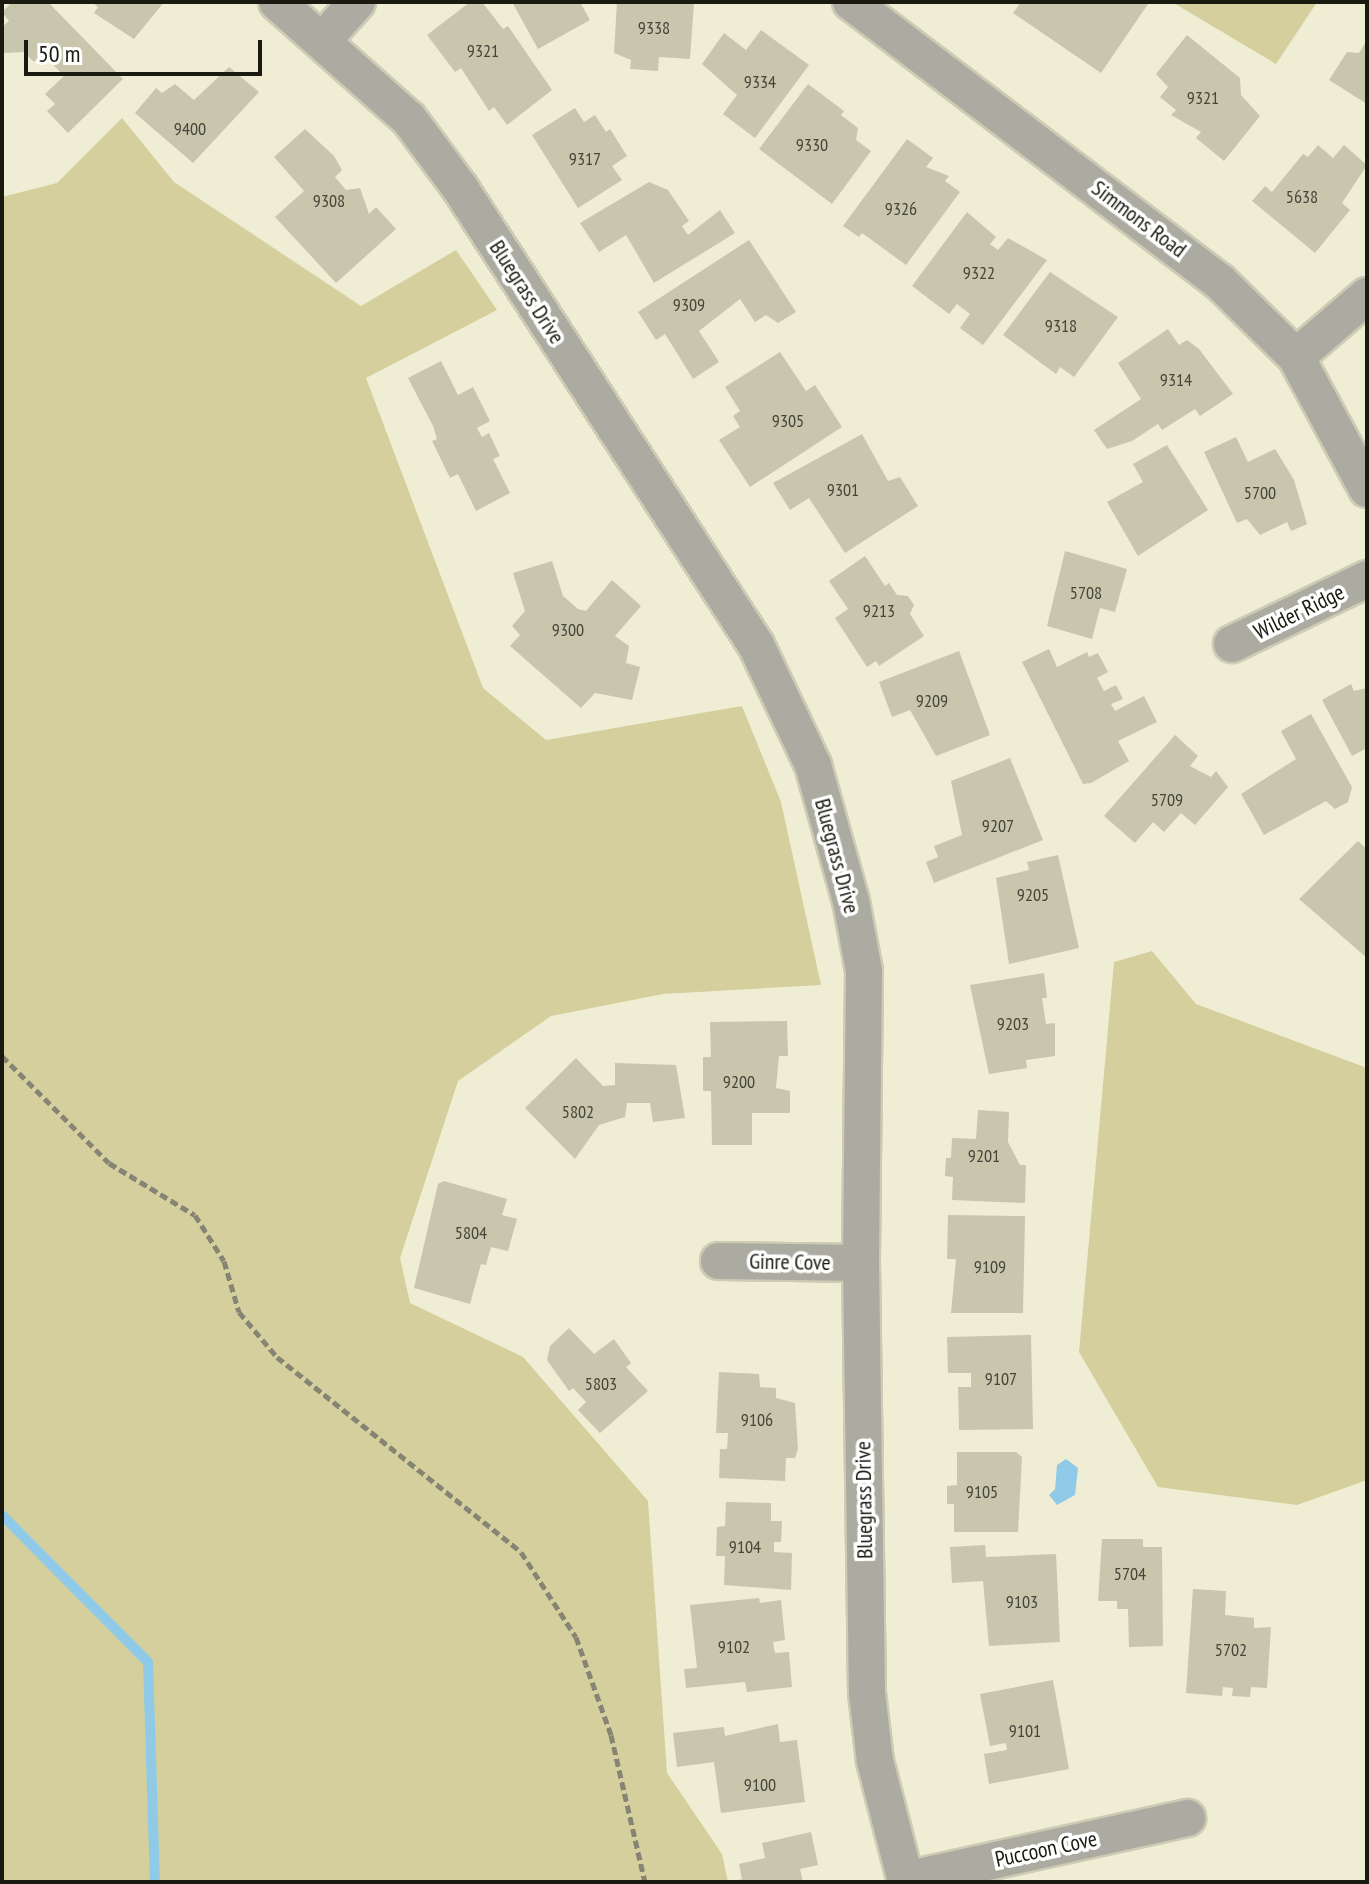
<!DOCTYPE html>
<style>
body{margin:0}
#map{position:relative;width:1369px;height:1884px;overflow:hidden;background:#efedd3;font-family:"PT Sans Narrow",sans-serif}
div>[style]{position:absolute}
.green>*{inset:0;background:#d4cf9c}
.water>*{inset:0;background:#8fcbe8}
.stream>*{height:10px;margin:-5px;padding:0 5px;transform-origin:5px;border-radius:5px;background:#8fcbe8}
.building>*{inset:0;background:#c8c6ad}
.path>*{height:5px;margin-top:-2.5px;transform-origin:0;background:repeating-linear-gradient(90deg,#868473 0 8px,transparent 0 12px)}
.roads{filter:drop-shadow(2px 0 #cdcbb4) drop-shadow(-2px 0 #cdcbb4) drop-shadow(0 2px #cdcbb4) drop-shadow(0 -2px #cdcbb4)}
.street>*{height:36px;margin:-18px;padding:0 18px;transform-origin:18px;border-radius:18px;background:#acaba1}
span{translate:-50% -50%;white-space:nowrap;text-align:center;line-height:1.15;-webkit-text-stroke:7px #fff;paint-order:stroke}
.number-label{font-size:18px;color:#464538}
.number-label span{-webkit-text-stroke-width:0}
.street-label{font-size:22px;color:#1b1a11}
.frame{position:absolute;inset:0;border:4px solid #1b1a11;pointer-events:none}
.scale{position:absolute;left:24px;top:40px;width:238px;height:36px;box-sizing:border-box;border:4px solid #1b1a11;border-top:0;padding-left:10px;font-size:24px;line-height:28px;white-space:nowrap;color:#1b1a11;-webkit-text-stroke:6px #fff;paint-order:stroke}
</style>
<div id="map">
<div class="green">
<i style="clip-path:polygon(1172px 2px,1317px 2px,1276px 64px)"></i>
<i style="clip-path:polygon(122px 118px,174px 182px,361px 306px,456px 250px,497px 310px,366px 378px,483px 688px,546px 740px,742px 706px,781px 802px,821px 985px,663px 994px,551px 1016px,458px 1081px,400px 1258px,410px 1303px,523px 1357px,648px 1501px,667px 1773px,722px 1854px,728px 1882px,2px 1882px,2px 197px,57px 183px)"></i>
<i style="clip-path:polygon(1152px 951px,1196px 1004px,1367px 1068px,1367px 1480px,1297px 1505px,1158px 1487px,1079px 1352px,1114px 962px)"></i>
</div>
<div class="water">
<i style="clip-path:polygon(1066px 1459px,1078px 1468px,1075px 1495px,1057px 1505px,1049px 1495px,1055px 1489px,1057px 1465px)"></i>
</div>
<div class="stream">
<i style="left:2px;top:1515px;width:207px;rotate:45.2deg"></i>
<i style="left:148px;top:1662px;width:220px;rotate:88.2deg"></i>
</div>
<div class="building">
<i style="clip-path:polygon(12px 2px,48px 2px,123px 79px,68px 133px,47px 111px,55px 104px,45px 94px,64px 76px,42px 53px,34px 62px,24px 52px,4px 53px,2px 27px,9px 21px,2px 12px)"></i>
<i style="clip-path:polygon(91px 2px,164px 2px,134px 39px,94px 13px,98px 7px)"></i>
<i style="clip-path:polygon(470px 2px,482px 2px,503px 29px,508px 26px,552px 90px,507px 125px,494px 107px,489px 111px,461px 68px,455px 72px,427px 35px)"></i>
<i style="clip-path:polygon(512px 2px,580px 2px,590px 20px,538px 49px)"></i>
<i style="clip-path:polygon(617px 2px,694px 2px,690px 59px,659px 57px,658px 71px,630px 69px,631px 60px,614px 53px)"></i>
<i style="clip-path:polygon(1021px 2px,1144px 2px,1148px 4px,1101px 73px,1013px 13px)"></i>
<i style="clip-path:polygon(761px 30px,809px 65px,755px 138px,723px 114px,737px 95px,702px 64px,724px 33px,746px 50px)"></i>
<i style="clip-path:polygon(1187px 35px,1240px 78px,1241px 95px,1260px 116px,1224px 161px,1196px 138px,1201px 132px,1171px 115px,1176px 110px,1160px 97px,1168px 87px,1156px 74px)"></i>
<i style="clip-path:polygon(1367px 40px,1367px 104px,1329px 80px,1347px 52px,1359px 53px)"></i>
<i style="clip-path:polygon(229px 67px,259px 92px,193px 163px,135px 113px,156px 88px,162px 93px,175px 84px,194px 100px)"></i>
<i style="clip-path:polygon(808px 84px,844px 111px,841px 115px,858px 128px,856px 140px,871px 151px,832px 204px,759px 149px)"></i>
<i style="clip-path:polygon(575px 108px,584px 122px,595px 115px,606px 132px,610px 129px,627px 156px,612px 166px,622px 180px,578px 208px,532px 135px)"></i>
<i style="clip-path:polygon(305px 129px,334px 156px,342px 170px,335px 177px,346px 190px,360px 188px,369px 214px,376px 207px,396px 229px,336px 283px,275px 217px,304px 191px,274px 157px)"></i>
<i style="clip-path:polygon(907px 139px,933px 158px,926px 167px,949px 176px,945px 181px,960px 192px,906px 265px,862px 233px,859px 237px,843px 226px)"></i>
<i style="clip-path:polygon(1318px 145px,1333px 158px,1344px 145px,1367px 165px,1342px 203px,1350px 210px,1315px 253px,1252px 201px,1265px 186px,1272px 192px,1303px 154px,1308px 157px)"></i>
<i style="clip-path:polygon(649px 182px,668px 190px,689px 221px,682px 226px,688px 235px,720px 210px,735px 233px,654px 283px,626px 235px,599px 252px,580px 223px)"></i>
<i style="clip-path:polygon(967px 212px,996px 237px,990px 244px,998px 250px,1008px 238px,1047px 260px,983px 345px,960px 328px,970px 314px,957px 304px,949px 314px,912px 286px)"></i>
<i style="clip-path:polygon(749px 240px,796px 312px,778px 323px,766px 315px,755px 322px,740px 299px,699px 331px,719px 362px,693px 379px,665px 334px,656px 340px,638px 312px)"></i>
<i style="clip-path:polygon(1050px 272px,1118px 317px,1074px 377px,1060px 367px,1056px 374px,1003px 335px)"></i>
<i style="clip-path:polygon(1168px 329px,1179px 345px,1187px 340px,1199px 349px,1233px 394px,1200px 416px,1195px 409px,1162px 430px,1158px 424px,1132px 441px,1107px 449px,1094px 430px,1141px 399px,1118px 363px)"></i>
<i style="clip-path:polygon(780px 352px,806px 391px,815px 385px,842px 427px,750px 487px,719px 440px,740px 427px,733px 416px,740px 411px,725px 387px)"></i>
<i style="clip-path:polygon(441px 361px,458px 395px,473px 387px,490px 421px,477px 428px,482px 437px,489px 433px,500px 456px,493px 459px,510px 493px,476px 511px,458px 474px,450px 478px,432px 441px,437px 439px,433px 426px,408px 378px)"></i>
<i style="clip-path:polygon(862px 434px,888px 481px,900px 477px,918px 506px,845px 553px,809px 498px,790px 510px,773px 483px)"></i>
<i style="clip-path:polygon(1236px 437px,1248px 462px,1275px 449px,1294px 480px,1307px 524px,1291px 531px,1287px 522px,1260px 535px,1247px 519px,1237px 523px,1204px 452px)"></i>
<i style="clip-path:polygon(1167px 445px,1208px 510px,1138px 556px,1107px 502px,1143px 482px,1133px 464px)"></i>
<i style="clip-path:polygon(1065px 551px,1127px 569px,1115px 612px,1100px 608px,1092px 639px,1047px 626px)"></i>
<i style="clip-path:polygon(865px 556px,885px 586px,889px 583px,897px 595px,908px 596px,914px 605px,910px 614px,924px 636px,879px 666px,876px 661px,867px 667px,835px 618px,848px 609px,829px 581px)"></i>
<i style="clip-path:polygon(552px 561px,563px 596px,578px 609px,586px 611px,612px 580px,641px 606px,615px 636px,629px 646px,626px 663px,640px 667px,632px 700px,595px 693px,581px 708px,510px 646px,520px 635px,512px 626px,525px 611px,513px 573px)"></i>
<i style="clip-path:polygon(1049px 649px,1057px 667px,1087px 652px,1089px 657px,1098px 653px,1108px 672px,1097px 678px,1104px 691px,1116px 685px,1123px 699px,1111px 704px,1115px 711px,1144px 696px,1157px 722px,1118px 741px,1129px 761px,1091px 783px,1083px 784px,1022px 662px)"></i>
<i style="clip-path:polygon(959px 651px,990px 735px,936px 756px,910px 710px,892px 717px,879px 682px)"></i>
<i style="clip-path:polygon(1351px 684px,1354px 691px,1367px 688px,1367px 748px,1352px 756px,1322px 700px)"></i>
<i style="clip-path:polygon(1311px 714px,1352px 787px,1348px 802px,1335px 809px,1326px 801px,1264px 835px,1241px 794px,1296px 759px,1281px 731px)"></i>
<i style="clip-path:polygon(1175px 735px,1198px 756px,1190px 766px,1211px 777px,1216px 771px,1228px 787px,1195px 825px,1181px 813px,1164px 832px,1153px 822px,1135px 843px,1104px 816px)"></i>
<i style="clip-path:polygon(1010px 758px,1043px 840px,934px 883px,926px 862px,938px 857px,934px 846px,962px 835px,951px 781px)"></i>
<i style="clip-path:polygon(1358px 841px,1367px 849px,1367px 958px,1299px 899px)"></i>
<i style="clip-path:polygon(1058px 855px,1079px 948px,1009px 964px,996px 878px,1029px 870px,1027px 862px)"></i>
<i style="clip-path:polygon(1044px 973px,1047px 998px,1042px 998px,1046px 1024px,1055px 1023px,1055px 1056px,1026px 1060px,1027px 1068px,989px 1074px,970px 985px)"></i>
<i style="clip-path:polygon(787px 1021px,788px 1056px,779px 1056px,776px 1088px,790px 1091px,790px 1113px,752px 1113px,752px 1145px,712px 1145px,711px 1091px,703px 1091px,703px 1057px,711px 1057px,710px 1022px)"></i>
<i style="clip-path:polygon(576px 1058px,603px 1086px,615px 1085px,615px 1063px,676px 1065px,685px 1118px,653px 1122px,650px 1103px,627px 1103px,625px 1117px,599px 1125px,575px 1159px,525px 1108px)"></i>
<i style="clip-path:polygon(978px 1110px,1009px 1112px,1008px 1142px,1020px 1165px,1026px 1165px,1025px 1203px,952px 1200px,953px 1177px,945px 1176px,946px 1158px,951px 1158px,952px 1138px,976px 1139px)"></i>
<i style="clip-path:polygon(444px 1181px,507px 1199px,502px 1215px,517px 1219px,508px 1251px,491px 1247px,486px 1265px,481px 1264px,470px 1304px,414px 1288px,438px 1184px)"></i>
<i style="clip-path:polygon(948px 1215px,1025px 1216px,1023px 1313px,951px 1313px,956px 1259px,947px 1259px)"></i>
<i style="clip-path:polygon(569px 1328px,594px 1354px,614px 1339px,631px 1363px,626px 1367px,648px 1391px,600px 1433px,578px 1410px,586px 1402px,573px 1388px,569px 1391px,547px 1360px,550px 1346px)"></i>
<i style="clip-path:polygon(1031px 1335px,1033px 1429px,959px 1430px,958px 1387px,971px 1387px,971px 1373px,948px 1373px,947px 1337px)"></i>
<i style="clip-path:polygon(719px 1372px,759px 1374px,760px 1387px,776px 1388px,776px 1398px,795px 1403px,798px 1449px,795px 1458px,786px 1458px,785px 1481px,719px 1478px,720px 1449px,727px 1449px,728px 1433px,716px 1433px)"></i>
<i style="clip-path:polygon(957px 1452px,1016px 1452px,1022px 1457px,1018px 1532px,954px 1532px,954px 1504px,947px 1504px,947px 1486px,957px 1485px)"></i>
<i style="clip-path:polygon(726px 1502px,771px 1503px,771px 1521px,782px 1521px,781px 1542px,774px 1542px,774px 1552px,792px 1553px,791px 1590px,724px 1585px,725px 1556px,716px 1556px,717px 1527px,725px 1526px)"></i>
<i style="clip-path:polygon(1102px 1539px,1143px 1539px,1143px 1547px,1162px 1547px,1163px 1646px,1129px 1647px,1128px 1609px,1117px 1609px,1117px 1601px,1098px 1601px)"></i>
<i style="clip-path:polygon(985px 1545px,986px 1557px,1056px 1554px,1060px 1642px,989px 1646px,983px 1581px,952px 1583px,950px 1547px)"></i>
<i style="clip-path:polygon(1193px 1589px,1226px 1591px,1225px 1615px,1254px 1618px,1254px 1628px,1271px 1627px,1267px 1688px,1251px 1687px,1250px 1697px,1232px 1696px,1233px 1688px,1223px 1687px,1222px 1696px,1186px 1693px)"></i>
<i style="clip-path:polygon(759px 1598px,760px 1603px,781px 1600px,785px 1640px,773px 1642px,775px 1653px,789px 1652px,792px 1687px,747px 1692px,745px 1682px,686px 1688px,684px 1669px,697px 1668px,690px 1605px)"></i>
<i style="clip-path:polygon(1053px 1680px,1069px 1769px,989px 1784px,984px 1754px,1007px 1750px,1006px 1743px,990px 1746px,980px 1694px)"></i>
<i style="clip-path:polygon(778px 1724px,780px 1742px,797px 1740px,805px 1802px,721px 1813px,714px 1762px,677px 1767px,673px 1733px,724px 1727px,725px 1736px)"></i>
<i style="clip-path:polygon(811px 1832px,818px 1865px,800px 1869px,803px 1882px,733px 1882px,742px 1879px,739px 1864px,765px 1858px,762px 1843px)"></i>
</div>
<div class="path">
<i style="left:2px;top:1056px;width:151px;rotate:45deg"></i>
<i style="left:109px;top:1163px;width:100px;rotate:31.2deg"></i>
<i style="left:195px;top:1215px;width:54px;rotate:57.8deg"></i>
<i style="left:224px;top:1261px;width:53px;rotate:73.6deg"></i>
<i style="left:239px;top:1312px;width:59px;rotate:49.8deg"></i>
<i style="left:277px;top:1357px;width:312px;rotate:38.6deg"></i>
<i style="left:521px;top:1552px;width:101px;rotate:57.1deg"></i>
<i style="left:576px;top:1637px;width:104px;rotate:70.3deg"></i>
<i style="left:611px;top:1735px;width:151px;rotate:77deg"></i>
</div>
<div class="roads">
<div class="street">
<i style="left:277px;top:2px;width:176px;rotate:41.6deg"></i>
<i style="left:409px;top:119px;width:86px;rotate:53.5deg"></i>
<i style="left:460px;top:188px;width:544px;rotate:57.07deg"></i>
<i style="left:756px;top:645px;width:133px;rotate:64.6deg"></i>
<i style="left:813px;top:765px;width:141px;rotate:74.4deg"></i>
<i style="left:851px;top:901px;width:71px;rotate:79.5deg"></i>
<i style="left:864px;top:971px;width:292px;rotate:90.6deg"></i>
<i style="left:861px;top:1263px;width:430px;rotate:89.2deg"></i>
<i style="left:867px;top:1693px;width:68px;rotate:83.3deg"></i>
<i style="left:875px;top:1761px;width:125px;rotate:75.6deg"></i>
<i style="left:851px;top:2px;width:463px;rotate:37.2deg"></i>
<i style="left:1220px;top:282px;width:107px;rotate:44.6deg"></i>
<i style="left:1296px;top:357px;width:150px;rotate:61.7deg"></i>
<i style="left:324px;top:39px;width:50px;rotate:-48.3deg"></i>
<i style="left:1296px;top:357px;width:94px;rotate:-40.7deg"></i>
<i style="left:1232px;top:644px;width:150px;rotate:-25.7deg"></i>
<i style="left:719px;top:1261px;width:142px;rotate:0.8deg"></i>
<i style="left:905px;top:1880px;width:289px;rotate:-12.4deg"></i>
</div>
</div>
<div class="number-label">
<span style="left:654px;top:28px">9338</span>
<span style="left:483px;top:51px">9321</span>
<span style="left:760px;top:82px">9334</span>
<span style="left:1203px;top:98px">9321</span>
<span style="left:190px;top:129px">9400</span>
<span style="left:812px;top:145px">9330</span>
<span style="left:585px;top:159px">9317</span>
<span style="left:1302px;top:197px">5638</span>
<span style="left:329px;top:201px">9308</span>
<span style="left:901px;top:209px">9326</span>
<span style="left:979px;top:273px">9322</span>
<span style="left:689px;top:305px">9309</span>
<span style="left:1061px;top:326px">9318</span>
<span style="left:1176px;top:380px">9314</span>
<span style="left:788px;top:421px">9305</span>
<span style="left:843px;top:490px">9301</span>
<span style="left:1260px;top:493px">5700</span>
<span style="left:1086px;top:593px">5708</span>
<span style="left:879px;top:611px">9213</span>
<span style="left:568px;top:630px">9300</span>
<span style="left:932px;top:701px">9209</span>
<span style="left:1167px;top:800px">5709</span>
<span style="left:998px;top:826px">9207</span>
<span style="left:1033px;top:895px">9205</span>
<span style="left:1013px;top:1024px">9203</span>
<span style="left:739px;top:1082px">9200</span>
<span style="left:578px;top:1112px">5802</span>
<span style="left:984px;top:1156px">9201</span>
<span style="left:471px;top:1233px">5804</span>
<span style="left:990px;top:1267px">9109</span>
<span style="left:1001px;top:1379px">9107</span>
<span style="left:601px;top:1384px">5803</span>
<span style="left:757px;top:1420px">9106</span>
<span style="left:982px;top:1492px">9105</span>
<span style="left:745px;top:1547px">9104</span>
<span style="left:1130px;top:1574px">5704</span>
<span style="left:1022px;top:1602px">9103</span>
<span style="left:734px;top:1647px">9102</span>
<span style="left:1231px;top:1650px">5702</span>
<span style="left:1025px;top:1731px">9101</span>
<span style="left:760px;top:1785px">9100</span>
</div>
<div class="street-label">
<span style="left:1139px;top:219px;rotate:37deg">Simmons Road</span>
<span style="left:527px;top:292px;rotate:57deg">Bluegrass Drive</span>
<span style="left:1299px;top:612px;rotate:-26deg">Wilder Ridge</span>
<span style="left:837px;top:856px;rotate:75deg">Bluegrass Drive</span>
<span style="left:790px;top:1262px;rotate:1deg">Ginre Cove</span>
<span style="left:864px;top:1500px;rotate:-91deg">Bluegrass Drive</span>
<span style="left:1046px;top:1849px;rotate:-12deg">Puccoon Cove</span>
</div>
<div class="frame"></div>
<div class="scale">50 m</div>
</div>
